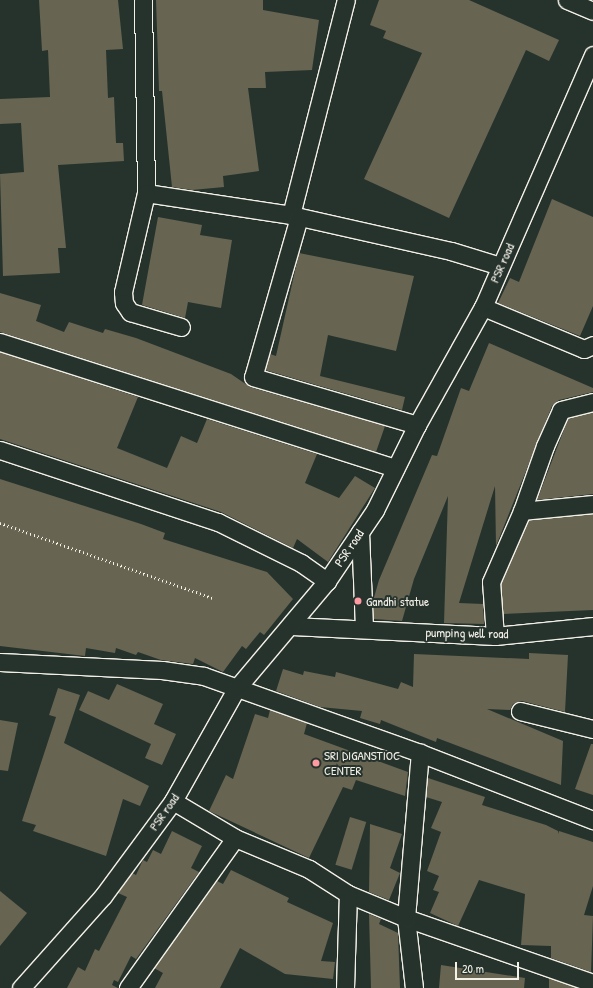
<!DOCTYPE html>
<style>
body{margin:0}
#map{position:relative;width:593px;height:988px;overflow:hidden;background:#26332d;font-family:"Patrick Hand",sans-serif}
div>[style]{position:absolute}
.building>*{inset:0;background:#676451;transform-origin:0 0}
.path>*{height:2.5px;margin-top:-1.25px;transform-origin:0;background:repeating-linear-gradient(90deg,#f4f1e8 0 1px,transparent 0 4px)}
.roads{filter:drop-shadow(1px 0 #f4f1e8) drop-shadow(-1px 0 #f4f1e8) drop-shadow(0 1px #f4f1e8) drop-shadow(0 -1px #f4f1e8)}
.street>*{height:17px;margin:-8.5px;padding:0 8.5px;transform-origin:8.5px;border-radius:8.5px;background:#26332d}
.dots>*{width:11px;height:11px;translate:-50% -50%;box-sizing:border-box;border:2px solid #26332d;border-radius:50%}
span{translate:-50% -50%;white-space:nowrap;text-align:center;line-height:1.15;-webkit-text-stroke:4px #26332d;paint-order:stroke}
.street-label{font-size:13px;color:#f4f1e8}
.poi-label{font-size:13px;color:#f4f1e8}
.left{translate:0 -50%;text-align:left}
.scale{position:absolute;left:455px;top:962px;width:64px;height:18px;box-sizing:border-box;border:2px solid #f4f1e8;border-top:0;padding-left:5px;font-size:12px;line-height:14px;white-space:nowrap;color:#f4f1e8;-webkit-text-stroke:3px #26332d;paint-order:stroke}
</style>
<div id="map">
<div class="building">
<i style="clip-path:polygon(39px 0,118px 0,123px 49px,106px 50px,108px 98px,114px 97px,116px 143px,123px 143px,124px 161px,58px 165px,66px 248px,58px 248px,60px 273px,3px 276px,0 174px,24px 172px,21px 123px,0 124px,0 99px,50px 97px,48px 50px,42px 51px)"></i>
<i style="clip-path:polygon(156px 0,263px 0,263px 10px,319px 20px,312px 70px,265px 72px,266px 88px,248px 88px,259px 171px,223px 176px,224px 187px,192px 190px,172px 187px,162px 91px,159px 91px)"></i>
<i style="clip-path:polygon(379px 0,469px 0,559px 40px,549px 61px,526px 50px,449px 218px,364px 179px,422px 53px,383px 38px,386px 31px,370px 25px)"></i>
<i style="clip-path:polygon(552px 199px,593px 217px,593px 306px,580px 336px,498px 303px,510px 278px,519px 282px)"></i>
<i style="clip-path:polygon(158px 217px,202px 225px,200px 235px,232px 240px,221px 308px,188px 302px,185px 318px,142px 305px)"></i>
<i style="clip-path:polygon(299px 253px,414px 276px,396px 351px,328px 335px,320px 376px,405px 397px,402px 410px,265px 370px,270px 354px,276px 356px)"></i>
<i style="clip-path:polygon(0 293px,41px 305px,36px 321px,64px 332px,69px 322px,103px 333px,105px 329px,136px 338px,231px 374px,250px 387px,385px 426px,376px 452px,0 332px)"></i>
<i style="clip-path:polygon(489px 343px,593px 388px,593px 392px,559px 400px,552px 406px,496px 546px,495px 486px,459px 603px,483px 604px,484px 624px,444px 623px,448px 496px,414px 579px,402px 621px,374px 619px,373px 601px,379px 580px,432px 455px,437px 456px,461px 388px,469px 391px)"></i>
<i style="clip-path:polygon(0 352px,138px 397px,117px 448px,167px 468px,181px 436px,197px 443px,207px 419px,317px 454px,305px 483px,339px 498px,355px 476px,375px 488px,328px 562px,297px 539px,293px 548px,221px 512px,0 439px)"></i>
<i style="clip-path:polygon(593px 412px,593px 494px,537px 500px,568px 419px)"></i>
<i style="clip-path:polygon(0 479px,141px 524px,165px 533px,163px 539px,267px 572px,293px 599px,264px 635px,260px 632px,246px 649px,242px 646px,223px 672px,195px 658px,193px 664px,161px 660px,138px 652px,136px 655px,116px 648px,115px 653px,86px 648px,85px 656px,0 646px)"></i>
<i style="clip-path:polygon(593px 514px,593px 610px,503px 614px,501px 584px,529px 520px)"></i>
<i style="clip-path:polygon(529px 653px,568px 655px,565px 712px,522px 701px,513px 704px,510px 710px,487px 709px,563px 741px,561px 785px,437px 738px,436px 742px,381px 720px,380px 724px,360px 718px,362px 711px,320px 707px,276px 691px,283px 669px,303px 675px,304px 671px,335px 677px,336px 672px,398px 689px,401px 682px,413px 687px,414px 654px,529px 659px)"></i>
<i style="clip-path:polygon(117px 684px,163px 704px,154px 724px,176px 734px,162px 765px,145px 758px,151px 744px,79px 710px,88px 691px,109px 700px)"></i>
<i style="clip-path:polygon(58px 688px,80px 695px,64px 743px,149px 786px,140px 806px,123px 799px,106px 856px,33px 831px,36px 825px,22px 821px,56px 717px,49px 715px)"></i>
<i style="clip-path:polygon(270px 710px,307px 723px,304px 734px,408px 772px,405px 796px,356px 780px,352px 790px,343px 787px,309px 858px,209px 811px,226px 775px,233px 779px,255px 714px,268px 718px)"></i>
<i style="clip-path:polygon(0 720px,18px 723px,8px 771px,0 770px)"></i>
<i style="clip-path:polygon(591px 744px,593px 744px,593px 795px,575px 789px)"></i>
<i style="clip-path:polygon(428px 778px,485px 797px,482px 805px,546px 825px,558px 831px,558px 834px,559px 831px,593px 842px,593px 886px,584px 915px,593px 916px,591px 972px,551px 958px,551px 946px,521px 945px,525px 894px,479px 880px,458px 926px,430px 913px,439px 892px,433px 890px,439px 876px,427px 871px,441px 832px,431px 828px,442px 802px,426px 797px)"></i>
<i style="left:350px;top:817px;width:17px;height:50px;rotate:17deg"></i>
<i style="clip-path:polygon(370px 824px,402px 834px,390px 868px,400px 873px,389px 900px,369px 892px)"></i>
<i style="clip-path:polygon(172px 831px,202px 846px,191px 868px,199px 872px,136px 959px,131px 956px,118px 982px,114px 980px,112px 985px,118px 988px,67px 988px,78px 967px,85px 971px,95px 949px,99px 951px,127px 897px,118px 893px,132px 873px,136px 875px,143px 860px,147px 862px,153px 850px,161px 854px)"></i>
<i style="clip-path:polygon(231px 870px,289px 898px,287px 902px,333px 923px,321px 961px,335px 962px,333px 979px,285px 974px,240px 948px,220px 988px,155px 988px,163px 973px,154px 968px,217px 881px,223px 884px)"></i>
<i style="clip-path:polygon(0 891px,27px 913px,0 946px)"></i>
<i style="clip-path:polygon(369px 914px,381px 919px,379px 924px,398px 933px,400px 988px,371px 988px)"></i>
<i style="clip-path:polygon(441px 965px,525px 978px,524px 988px,439px 988px)"></i>
<i style="clip-path:polygon(549px 978px,577px 988px,549px 988px)"></i>
</div>
<div class="path">
<i style="left:0;top:523px;width:226px;rotate:19.4deg"></i>
</div>
<div class="roads">
<div class="street">
<i style="left:143px;top:0;width:193px;rotate:89.1deg"></i>
<i style="left:146px;top:193px;width:147px;rotate:8.6deg"></i>
<i style="left:291px;top:215px;width:164px;rotate:12.7deg"></i>
<i style="left:451px;top:251px;width:51px;rotate:17deg"></i>
<i style="left:567px;top:0;width:28px;rotate:23deg"></i>
<i style="left:146px;top:193px;width:102px;rotate:103.1deg"></i>
<i style="left:123px;top:292px;width:11px;rotate:85deg"></i>
<i style="left:124px;top:303px;width:11px;rotate:56deg"></i>
<i style="left:130px;top:312px;width:53px;rotate:16.4deg"></i>
<i style="left:291px;top:215px;width:222px;rotate:-75.7deg"></i>
<i style="left:299px;top:217px;width:166px;rotate:106deg"></i>
<i style="left:253px;top:377px;width:171px;rotate:16.3deg"></i>
<i style="left:483px;top:307px;width:109px;rotate:22.6deg"></i>
<i style="left:584px;top:349px;width:10px;rotate:-24deg"></i>
<i style="left:0;top:342px;width:415px;rotate:17.7deg"></i>
<i style="left:0;top:450px;width:230px;rotate:18.3deg"></i>
<i style="left:218px;top:522px;width:93px;rotate:26.3deg"></i>
<i style="left:301px;top:563px;width:32px;rotate:35deg"></i>
<i style="left:522px;top:511px;width:71px;rotate:-5.6deg"></i>
<i style="left:360px;top:532px;width:97px;rotate:87.6deg"></i>
<i style="left:292px;top:626px;width:203px;rotate:2.8deg"></i>
<i style="left:495px;top:636px;width:99px;rotate:-5.8deg"></i>
<i style="left:495px;top:636px;width:54px;rotate:-94.2deg"></i>
<i style="left:491px;top:582px;width:77px;rotate:-66.4deg"></i>
<i style="left:522px;top:511px;width:69px;rotate:-70.5deg"></i>
<i style="left:545px;top:446px;width:39px;rotate:-66deg"></i>
<i style="left:561px;top:410px;width:33px;rotate:-14deg"></i>
<i style="left:0;top:662px;width:162px;rotate:2.8deg"></i>
<i style="left:162px;top:670px;width:42px;rotate:8.1deg"></i>
<i style="left:204px;top:676px;width:229px;rotate:19.6deg"></i>
<i style="left:420px;top:753px;width:186px;rotate:21.2deg"></i>
<i style="left:520px;top:711px;width:75px;rotate:13.9deg"></i>
<i style="left:173px;top:801px;width:72px;rotate:30.8deg"></i>
<i style="left:235px;top:838px;width:80px;rotate:22.7deg"></i>
<i style="left:309px;top:869px;width:46px;rotate:32.7deg"></i>
<i style="left:348px;top:894px;width:63px;rotate:22.5deg"></i>
<i style="left:406px;top:918px;width:198px;rotate:19.2deg"></i>
<i style="left:21px;top:988px;width:123px;rotate:-48.3deg"></i>
<i style="left:103px;top:896px;width:118px;rotate:-53.6deg"></i>
<i style="left:173px;top:801px;width:129px;rotate:-60.6deg"></i>
<i style="left:236px;top:689px;width:141px;rotate:-49.9deg"></i>
<i style="left:327px;top:581px;width:86px;rotate:-55.9deg"></i>
<i style="left:375px;top:510px;width:95px;rotate:-63.7deg"></i>
<i style="left:417px;top:425px;width:135px;rotate:-60.8deg"></i>
<i style="left:483px;top:307px;width:275px;rotate:-66.4deg"></i>
<i style="left:128px;top:988px;width:184px;rotate:-54.5deg"></i>
<i style="left:345px;top:988px;width:94px;rotate:-88.2deg"></i>
<i style="left:414px;top:988px;width:70px;rotate:-96.5deg"></i>
<i style="left:406px;top:918px;width:166px;rotate:-85.2deg"></i>
</div>
</div>
<div class="dots">
<i style="left:358px;top:601px;background:#ff9aa2"></i>
<i style="left:316px;top:763px;background:#ff9aa2"></i>
</div>
<div class="street-label">
<span style="left:502px;top:263px;rotate:-66deg">PSR road</span>
<span style="left:349px;top:548px;rotate:-56deg">PSR road</span>
<span style="left:467px;top:633px;rotate:1deg">pumping well road</span>
<span style="left:164px;top:812px;rotate:-55deg">PSR road</span>
</div>
<div class="poi-label">
<span class="left" style="left:366px;top:601px">Gandhi statue</span>
<span class="left" style="left:324px;top:763px">SRI DIGANSTIOC<br>CENTER</span>
</div>
<div class="scale">20 m</div>
</div>
